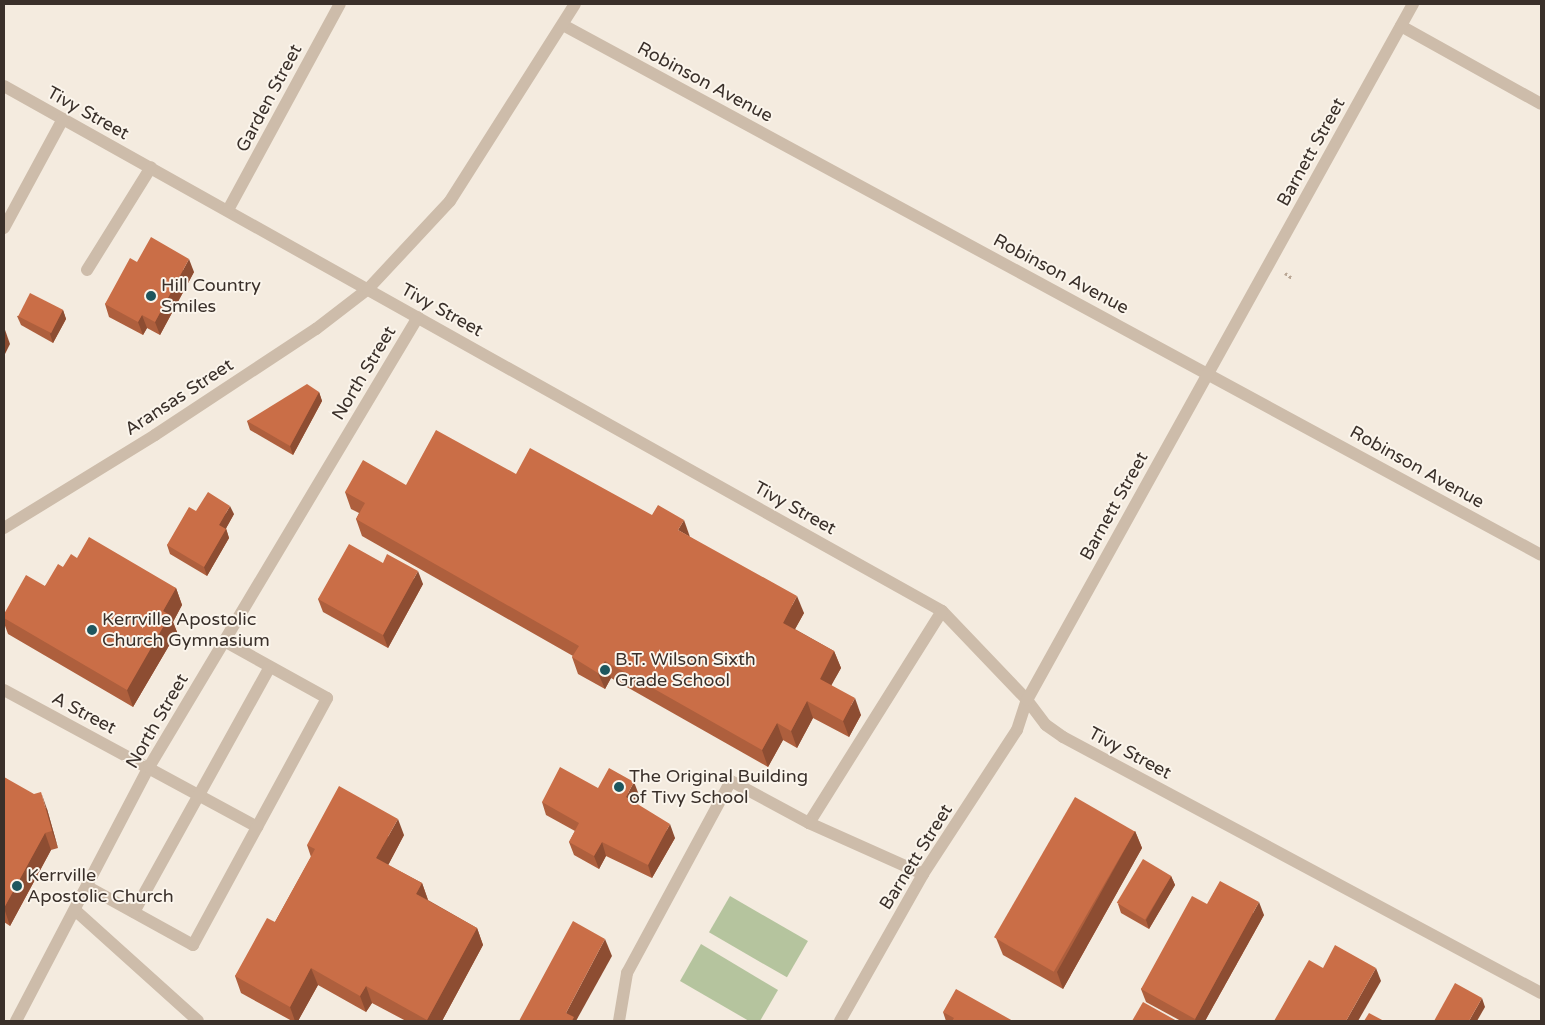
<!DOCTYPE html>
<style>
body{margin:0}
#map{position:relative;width:1545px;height:1025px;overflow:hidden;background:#f4ebdf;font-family:"Varela Round",sans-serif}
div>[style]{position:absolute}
.green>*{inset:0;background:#b5c49e;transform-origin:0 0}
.path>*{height:3px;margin-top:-1.5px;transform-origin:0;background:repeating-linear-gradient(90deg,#b9a694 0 2.5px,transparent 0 5px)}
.minor>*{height:12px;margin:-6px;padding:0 6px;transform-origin:6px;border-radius:6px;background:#cdbcaa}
.wall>*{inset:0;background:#ae5f3d}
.shaded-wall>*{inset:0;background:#8d4d32}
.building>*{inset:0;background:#ca6e47;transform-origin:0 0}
.dots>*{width:14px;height:14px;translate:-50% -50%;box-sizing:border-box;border:2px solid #fbf5ec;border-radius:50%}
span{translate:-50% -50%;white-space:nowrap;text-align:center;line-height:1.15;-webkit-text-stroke:4px #fbf5ec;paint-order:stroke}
.street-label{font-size:18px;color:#3a302a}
.poi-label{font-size:18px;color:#3a302a}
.left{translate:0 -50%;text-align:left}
.frame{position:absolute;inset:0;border:5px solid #3a302a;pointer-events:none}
</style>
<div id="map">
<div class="green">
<i style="left:730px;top:896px;width:90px;height:42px;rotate:30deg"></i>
<i style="clip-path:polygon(701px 944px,778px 990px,760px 1021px,749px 1021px,680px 981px)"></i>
</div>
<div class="path">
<i style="left:1285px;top:273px;width:9px;rotate:36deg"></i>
</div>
<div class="minor">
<i style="left:563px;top:25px;width:1112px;rotate:28.45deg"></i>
<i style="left:1401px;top:26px;width:160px;rotate:29.1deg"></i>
<i style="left:4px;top:86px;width:1075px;rotate:29.24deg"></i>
<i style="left:942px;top:611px;width:123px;rotate:46.3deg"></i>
<i style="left:1027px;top:700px;width:31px;rotate:53deg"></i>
<i style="left:1046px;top:725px;width:21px;rotate:35deg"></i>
<i style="left:1063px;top:737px;width:542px;rotate:28.17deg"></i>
<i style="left:228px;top:210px;width:234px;rotate:-61.5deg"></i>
<i style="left:4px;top:228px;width:124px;rotate:-61.6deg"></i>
<i style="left:87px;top:270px;width:121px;rotate:-58.1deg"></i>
<i style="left:4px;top:528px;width:177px;rotate:-31.6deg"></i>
<i style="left:155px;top:435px;width:193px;rotate:-33.4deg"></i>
<i style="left:316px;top:329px;width:66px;rotate:-37.6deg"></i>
<i style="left:368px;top:289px;width:120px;rotate:-47deg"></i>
<i style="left:450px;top:201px;width:233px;rotate:-57.6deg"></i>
<i style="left:4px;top:690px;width:288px;rotate:28.4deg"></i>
<i style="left:809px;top:823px;width:250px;rotate:-57.9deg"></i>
<i style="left:88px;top:887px;width:120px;rotate:28.9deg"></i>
<i style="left:193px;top:945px;width:281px;rotate:-61.5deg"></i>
<i style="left:327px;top:698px;width:118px;rotate:-151deg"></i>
<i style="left:76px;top:911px;width:164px;rotate:42deg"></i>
<i style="left:134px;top:912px;width:280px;rotate:-61deg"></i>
<i style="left:16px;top:1021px;width:287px;rotate:-62.4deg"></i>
<i style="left:149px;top:767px;width:524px;rotate:-59.13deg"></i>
<i style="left:619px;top:1021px;width:49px;rotate:-80.5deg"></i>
<i style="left:627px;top:973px;width:218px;rotate:-61.6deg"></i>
<i style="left:731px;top:781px;width:89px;rotate:28.3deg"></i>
<i style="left:809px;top:823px;width:125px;rotate:24.1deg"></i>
<i style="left:840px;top:1021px;width:169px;rotate:-60.5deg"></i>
<i style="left:923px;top:874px;width:172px;rotate:-56.9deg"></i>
<i style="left:1017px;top:730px;width:32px;rotate:-72deg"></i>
<i style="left:1027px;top:700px;width:796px;rotate:-60.99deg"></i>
</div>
<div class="wall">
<i style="clip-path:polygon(137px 262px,194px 272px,160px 335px,147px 328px,143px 335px,109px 317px,105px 304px)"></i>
<i style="clip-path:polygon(63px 310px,66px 319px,53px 343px,21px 325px,17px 316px)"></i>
<i style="clip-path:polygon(319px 392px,322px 401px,293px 455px,250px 430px,247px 421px)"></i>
<i style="clip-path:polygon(516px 474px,690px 537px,804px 613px,795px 629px,834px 651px,841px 668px,831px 685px,861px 715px,849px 737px,813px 718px,797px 748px,783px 740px,768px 767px,611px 678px,605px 689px,578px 674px,572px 657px,573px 656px,362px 536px,356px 519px,359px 513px,351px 509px,345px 492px)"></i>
<i style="clip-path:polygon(196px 511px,234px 514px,226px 528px,229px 538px,207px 576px,170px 554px,167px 545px)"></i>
<i style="clip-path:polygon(77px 558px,176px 588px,182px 605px,173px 622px,177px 632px,133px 707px,8px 634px,4px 623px,4px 614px,45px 586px,63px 567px)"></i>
<i style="clip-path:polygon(383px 563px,423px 584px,388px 648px,323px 612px,318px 599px)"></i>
<i style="clip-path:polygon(4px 777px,47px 809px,58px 848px,51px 850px,10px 926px,4px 922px)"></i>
<i style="clip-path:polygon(598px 788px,639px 795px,635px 802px,675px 838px,652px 878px,606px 856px,599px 869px,574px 855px,569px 842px,575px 831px,546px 815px,542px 802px)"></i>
<i style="clip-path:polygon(1135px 831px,1142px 848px,1063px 989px,1003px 955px,996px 938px)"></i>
<i style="clip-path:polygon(404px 835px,388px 865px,422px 883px,428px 900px,477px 928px,483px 945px,442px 1021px,406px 1021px,372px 1003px,366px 1012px,318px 985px,298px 1021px,292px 1021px,241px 993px,235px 976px,275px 922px,311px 857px,307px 845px)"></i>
<i style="clip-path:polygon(1171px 876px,1175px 885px,1149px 929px,1121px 913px,1118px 904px)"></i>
<i style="clip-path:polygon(1207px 904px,1264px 915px,1205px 1021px,1181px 1021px,1146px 1002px,1141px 989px)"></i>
<i style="clip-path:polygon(943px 1012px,1013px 1021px,946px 1021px)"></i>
</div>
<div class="shaded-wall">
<i style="clip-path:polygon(189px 259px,194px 272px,160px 335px,155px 322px)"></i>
<i style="clip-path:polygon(63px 310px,66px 319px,53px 343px,50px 334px)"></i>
<i style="clip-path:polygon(142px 315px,147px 328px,143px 335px,138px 322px)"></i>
<i style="clip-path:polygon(4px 327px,10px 344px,4px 356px)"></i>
<i style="clip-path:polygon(319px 392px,322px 401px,293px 455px,290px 446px)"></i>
<i style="clip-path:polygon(230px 506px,234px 514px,223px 534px,219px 525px)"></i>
<i style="clip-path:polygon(684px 520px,690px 537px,678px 530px)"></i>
<i style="clip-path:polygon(226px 529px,229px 538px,207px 576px,204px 567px)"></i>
<i style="clip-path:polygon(418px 571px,423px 584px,388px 648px,383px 635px)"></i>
<i style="clip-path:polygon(176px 588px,182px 605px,173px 622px,177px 632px,133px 707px,127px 690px,163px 611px)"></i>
<i style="clip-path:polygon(797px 596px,804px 613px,789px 640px,783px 623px)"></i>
<i style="clip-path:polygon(834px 651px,841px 668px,826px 695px,820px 679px)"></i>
<i style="clip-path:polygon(605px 661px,611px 678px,605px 689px,598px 673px)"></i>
<i style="clip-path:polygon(855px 698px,861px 715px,849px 737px,843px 721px)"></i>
<i style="clip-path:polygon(807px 701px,813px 718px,797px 748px,791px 731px)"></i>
<i style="clip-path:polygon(777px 723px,783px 740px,768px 767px,762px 750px)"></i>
<i style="clip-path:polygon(634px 782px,639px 795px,631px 810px,626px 797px)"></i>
<i style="clip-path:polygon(41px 792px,47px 809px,58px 848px,52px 831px)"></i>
<i style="clip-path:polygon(398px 819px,404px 835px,383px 875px,376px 858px)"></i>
<i style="clip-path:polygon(670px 824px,675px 838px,652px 878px,648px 865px)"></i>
<i style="clip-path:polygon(1135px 831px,1142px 848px,1063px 989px,1057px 972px)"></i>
<i style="clip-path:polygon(45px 833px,51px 850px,10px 926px,4px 908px)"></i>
<i style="clip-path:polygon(602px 842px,606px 856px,599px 869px,594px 856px)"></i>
<i style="clip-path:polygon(1171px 876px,1175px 885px,1149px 929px,1146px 920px)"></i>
<i style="clip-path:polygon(422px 883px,428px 900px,416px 894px)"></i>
<i style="clip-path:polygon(1259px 902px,1264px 915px,1205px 1021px,1196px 1021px,1195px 1019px)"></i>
<i style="clip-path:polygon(477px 928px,483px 945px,442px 1021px,428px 1021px,427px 1020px)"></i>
<i style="clip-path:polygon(605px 939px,612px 956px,576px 1021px,569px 1021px,566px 1013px)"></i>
<i style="clip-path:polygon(311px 968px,318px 985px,298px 1021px,295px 1021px,290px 1007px)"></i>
<i style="clip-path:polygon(1376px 968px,1381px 981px,1358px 1021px,1346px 1021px)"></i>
<i style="clip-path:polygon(366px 986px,372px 1003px,366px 1012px,360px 996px)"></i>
<i style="clip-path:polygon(1482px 998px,1485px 1007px,1477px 1021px,1469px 1021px)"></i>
</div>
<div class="building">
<i style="clip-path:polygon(151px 237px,189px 259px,155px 322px,142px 315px,138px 322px,105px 304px,130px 258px,137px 262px)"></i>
<i style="left:30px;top:293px;width:37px;height:26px;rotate:27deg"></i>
<i style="clip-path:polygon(307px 384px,319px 392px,290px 446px,247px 421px)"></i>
<i style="clip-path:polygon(436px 430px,516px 474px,530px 448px,652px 515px,658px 505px,684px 520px,678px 530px,797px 596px,783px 623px,834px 651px,820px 679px,855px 698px,843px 721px,807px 701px,791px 731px,777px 723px,762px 750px,605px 661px,598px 673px,572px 657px,579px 646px,356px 519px,365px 503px,345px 492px,363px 460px,406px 485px)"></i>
<i style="clip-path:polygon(208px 492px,230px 506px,219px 525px,226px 529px,204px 567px,167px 545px,189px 507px,196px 511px)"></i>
<i style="clip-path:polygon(89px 537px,176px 588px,163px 611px,170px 615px,127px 690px,4px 618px,4px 614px,26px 575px,45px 586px,58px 564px,63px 567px,71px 554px,77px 558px)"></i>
<i style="clip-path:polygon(349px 544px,383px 563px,387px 554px,418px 571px,383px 635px,318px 599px)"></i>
<i style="clip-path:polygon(560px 767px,598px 788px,609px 768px,634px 782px,626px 797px,670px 824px,648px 865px,602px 842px,594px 856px,569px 842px,579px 823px,542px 802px)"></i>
<i style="clip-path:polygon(4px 777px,34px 794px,41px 792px,52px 831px,45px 833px,4px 908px)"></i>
<i style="clip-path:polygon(339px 786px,398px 819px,376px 858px,422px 883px,416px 894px,477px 928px,427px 1020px,366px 986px,360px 996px,311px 968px,290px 1007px,235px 976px,267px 918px,275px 922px,315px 849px,307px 845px)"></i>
<i style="left:1075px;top:797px;width:69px;height:162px;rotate:30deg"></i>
<i style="left:1143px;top:859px;width:33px;height:51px;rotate:31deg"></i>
<i style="clip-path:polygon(1220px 881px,1259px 902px,1195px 1019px,1141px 989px,1192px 896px,1207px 904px)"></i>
<i style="clip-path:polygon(573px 921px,605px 939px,566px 1013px,574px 1017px,572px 1021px,519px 1021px)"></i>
<i style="clip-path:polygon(1335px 945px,1376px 968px,1346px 1021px,1274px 1021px,1309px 960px,1323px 968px)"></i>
<i style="clip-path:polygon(1455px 983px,1482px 998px,1469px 1021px,1434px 1021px)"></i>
<i style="clip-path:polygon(956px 989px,1013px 1021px,952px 1021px,954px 1018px,943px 1012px)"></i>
<i style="clip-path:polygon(1143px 1002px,1177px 1021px,1132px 1021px)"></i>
<i style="clip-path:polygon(1369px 1013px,1384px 1021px,1364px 1021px)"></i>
</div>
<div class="dots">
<i style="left:151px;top:296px;background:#1d565e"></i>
<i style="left:92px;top:630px;background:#1d565e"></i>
<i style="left:605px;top:670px;background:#1d565e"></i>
<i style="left:619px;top:787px;background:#1d565e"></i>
<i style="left:17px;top:886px;background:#1d565e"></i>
</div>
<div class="street-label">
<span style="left:705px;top:82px;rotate:28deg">Robinson Avenue</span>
<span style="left:269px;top:98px;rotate:-62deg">Garden Street</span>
<span style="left:88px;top:113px;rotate:29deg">Tivy Street</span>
<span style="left:1311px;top:152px;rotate:-61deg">Barnett Street</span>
<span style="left:1061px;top:274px;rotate:28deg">Robinson Avenue</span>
<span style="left:442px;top:310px;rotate:29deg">Tivy Street</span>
<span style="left:364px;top:373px;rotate:-59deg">North Street</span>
<span style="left:179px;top:397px;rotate:-33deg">Aransas Street</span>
<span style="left:1417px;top:467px;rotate:29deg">Robinson Avenue</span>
<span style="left:1114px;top:506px;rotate:-61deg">Barnett Street</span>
<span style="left:795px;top:508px;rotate:29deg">Tivy Street</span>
<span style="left:84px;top:713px;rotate:28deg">A Street</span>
<span style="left:157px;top:721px;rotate:-60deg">North Street</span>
<span style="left:1130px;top:753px;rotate:28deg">Tivy Street</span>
<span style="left:916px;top:857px;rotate:-58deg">Barnett Street</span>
</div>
<div class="poi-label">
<span class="left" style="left:161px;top:296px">Hill Country<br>Smiles</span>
<span class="left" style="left:102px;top:630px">Kerrville Apostolic<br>Church Gymnasium</span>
<span class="left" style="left:615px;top:670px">B.T. Wilson Sixth<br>Grade School</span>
<span class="left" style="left:629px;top:787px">The Original Building<br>of Tivy School</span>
<span class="left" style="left:27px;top:886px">Kerrville<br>Apostolic Church</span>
</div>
<div class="frame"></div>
</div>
